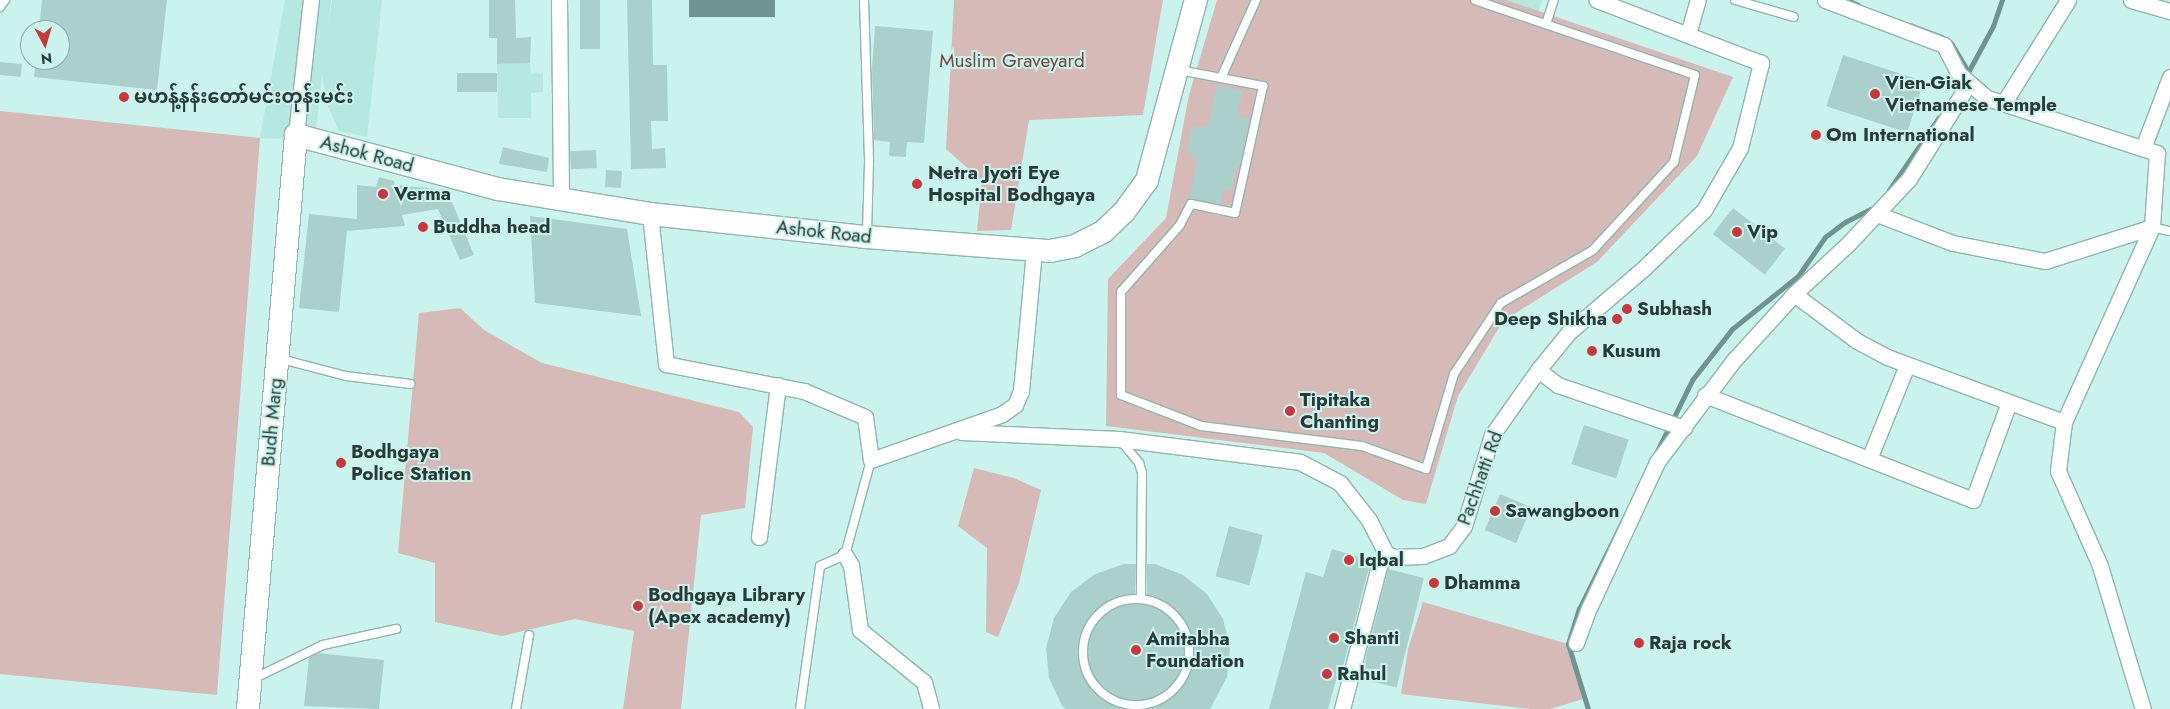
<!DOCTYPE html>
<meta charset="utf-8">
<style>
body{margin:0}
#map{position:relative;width:2170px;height:709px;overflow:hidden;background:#cbf3ed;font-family:Jost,"Noto Sans Myanmar",sans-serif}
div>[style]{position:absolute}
.built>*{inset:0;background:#b6e7e0}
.green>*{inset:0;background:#d5bab7}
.water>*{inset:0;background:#6f938e;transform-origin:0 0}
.stream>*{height:5px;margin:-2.5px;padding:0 2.5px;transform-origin:2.5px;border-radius:2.5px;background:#6f938e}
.building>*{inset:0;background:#abd0cb;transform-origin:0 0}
.roads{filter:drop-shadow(1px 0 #8fb5b0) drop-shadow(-1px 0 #8fb5b0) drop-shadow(0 1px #8fb5b0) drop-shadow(0 -1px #8fb5b0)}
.lane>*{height:8px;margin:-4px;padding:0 4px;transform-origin:4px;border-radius:4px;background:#fff}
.lane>.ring{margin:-4px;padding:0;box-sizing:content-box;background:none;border:8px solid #fff;border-radius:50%}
.street>*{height:15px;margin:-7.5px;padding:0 7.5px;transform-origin:7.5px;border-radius:7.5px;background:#fff}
.secondary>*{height:22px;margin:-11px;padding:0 11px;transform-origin:11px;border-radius:11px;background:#fff}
.dots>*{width:14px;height:14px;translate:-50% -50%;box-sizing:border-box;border:2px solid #cbf3ed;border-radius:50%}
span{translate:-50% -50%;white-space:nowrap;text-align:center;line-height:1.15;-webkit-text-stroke:4px #cbf3ed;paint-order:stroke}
.park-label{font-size:19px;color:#774441}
.poi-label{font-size:19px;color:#2a3a38;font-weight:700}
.left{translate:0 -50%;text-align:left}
.right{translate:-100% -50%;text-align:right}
.street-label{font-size:19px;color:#2a3a38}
.north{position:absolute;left:20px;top:20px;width:50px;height:50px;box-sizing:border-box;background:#cbf3ed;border:1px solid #8ba9a5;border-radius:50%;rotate:174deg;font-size:14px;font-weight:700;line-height:20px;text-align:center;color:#2a3a38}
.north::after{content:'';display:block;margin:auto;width:18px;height:22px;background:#c7373c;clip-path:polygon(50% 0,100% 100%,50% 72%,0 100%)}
</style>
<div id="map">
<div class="built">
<i style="clip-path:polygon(285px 0,331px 0,327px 35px,332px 0,382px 0,367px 137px,339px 131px,326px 102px,322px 75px,315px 140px,260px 138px)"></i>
<i style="clip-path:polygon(1502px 0,1542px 0,1538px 12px)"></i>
<i style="clip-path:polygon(530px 63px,531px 74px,543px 73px,543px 92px,531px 93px,531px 118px,498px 118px,497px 64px)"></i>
</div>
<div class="green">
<i style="clip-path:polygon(954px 0,1163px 0,1143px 115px,1029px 120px,1011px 230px,977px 231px,982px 181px,946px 149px)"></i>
<i style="clip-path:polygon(1217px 0,1506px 0,1733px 77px,1697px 156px,1597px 262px,1503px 321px,1458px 396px,1426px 504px,1403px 500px,1324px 453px,1106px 426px,1108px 279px,1166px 218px,1189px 95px)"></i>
<i style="clip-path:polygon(0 111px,260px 138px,217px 695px,0 674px)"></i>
<i style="clip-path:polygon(460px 308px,484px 330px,542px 363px,739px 412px,753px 427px,745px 508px,701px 515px,681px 709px,623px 709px,634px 631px,575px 619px,502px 636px,435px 622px,435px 563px,398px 553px,419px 313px)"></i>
<i style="clip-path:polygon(974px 468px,1014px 478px,1041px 490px,1019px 583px,998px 637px,986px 632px,987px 548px,958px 526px)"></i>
<i style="clip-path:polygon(1423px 602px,1568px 644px,1583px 699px,1550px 709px,1531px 709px,1401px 694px,1408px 649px)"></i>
</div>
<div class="water">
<i style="left:689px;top:0;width:86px;height:17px"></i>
</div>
<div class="stream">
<i style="left:1847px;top:0;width:12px;rotate:24deg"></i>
<i style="left:1910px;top:25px;width:34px;rotate:21deg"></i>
<i style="left:1951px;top:43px;width:33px;rotate:59deg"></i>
<i style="left:1966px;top:76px;width:57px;rotate:-61.6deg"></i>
<i style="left:1993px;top:26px;width:28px;rotate:-71deg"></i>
<i style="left:1889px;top:190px;width:88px;rotate:-55.6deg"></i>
<i style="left:1588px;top:709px;width:68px;rotate:-107.1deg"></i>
<i style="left:1568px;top:644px;width:37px;rotate:-73deg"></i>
<i style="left:1579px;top:609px;width:255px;rotate:-63.7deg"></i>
<i style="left:1692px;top:380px;width:65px;rotate:-51.9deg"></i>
<i style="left:1732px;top:329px;width:85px;rotate:-38.8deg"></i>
<i style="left:1798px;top:276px;width:47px;rotate:-55.3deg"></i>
<i style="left:1825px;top:237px;width:25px;rotate:-37deg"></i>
<i style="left:1845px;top:222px;width:29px;rotate:-27deg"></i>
</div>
<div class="building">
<i style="clip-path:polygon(42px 0,167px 0,157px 90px,34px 77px,36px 60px,60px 60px,60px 30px,39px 30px)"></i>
<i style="clip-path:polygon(489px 0,515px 0,516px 38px,531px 37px,530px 63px,497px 64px,497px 38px,489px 38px)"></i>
<i style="left:580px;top:0;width:20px;height:49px"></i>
<i style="clip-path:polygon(627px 0,652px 0,653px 65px,667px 65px,668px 121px,651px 121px,652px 149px,665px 148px,666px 168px,631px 169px)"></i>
<i style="clip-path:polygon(875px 26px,933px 31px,924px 143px,907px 142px,906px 157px,889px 156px,890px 142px,874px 140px,872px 68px)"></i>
<i style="left:1843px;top:55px;width:85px;height:54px;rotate:18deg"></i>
<i style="left:0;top:62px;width:22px;height:13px;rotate:5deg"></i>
<i style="left:457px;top:73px;width:40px;height:19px"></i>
<i style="clip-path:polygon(1217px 85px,1243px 91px,1237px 116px,1250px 119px,1239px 168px,1236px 167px,1231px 191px,1224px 189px,1221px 204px,1189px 198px,1198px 158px,1191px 156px,1187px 149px,1192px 127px,1208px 126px)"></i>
<i style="clip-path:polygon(503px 147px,549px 158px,547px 172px,499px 164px)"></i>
<i style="left:596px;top:150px;width:18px;height:26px;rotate:87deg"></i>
<i style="left:606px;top:170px;width:16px;height:17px;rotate:4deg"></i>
<i style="clip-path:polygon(379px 177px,394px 181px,395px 185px,447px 190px,474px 255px,460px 260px,438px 209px,402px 215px,405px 226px,347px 231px,339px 312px,299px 308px,309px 214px,357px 219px,357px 185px,376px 187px)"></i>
<i style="left:1733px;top:208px;width:66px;height:33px;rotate:38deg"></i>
<i style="clip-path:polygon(530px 216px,627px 229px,641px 316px,535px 303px)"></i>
<i style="left:1584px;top:425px;width:47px;height:41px;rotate:18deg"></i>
<i style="left:1500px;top:494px;width:34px;height:39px;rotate:23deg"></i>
<i style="left:1229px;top:526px;width:35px;height:52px;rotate:15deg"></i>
<i style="clip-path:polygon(1332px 549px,1370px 560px,1370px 564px,1341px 674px,1338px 673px,1328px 709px,1269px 709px,1306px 572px,1323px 577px)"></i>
<i style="clip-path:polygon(1124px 564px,1136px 564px,1135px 599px,1139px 604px,1147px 600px,1147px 564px,1155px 564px,1183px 575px,1207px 594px,1223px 619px,1230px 648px,1227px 677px,1210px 709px,1066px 709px,1062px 706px,1049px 678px,1046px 648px,1054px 618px,1071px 592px,1095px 574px)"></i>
<i style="left:1388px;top:569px;width:37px;height:113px;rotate:14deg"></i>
<i style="clip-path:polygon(318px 653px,384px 660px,379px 709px,304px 706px,309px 658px)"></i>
</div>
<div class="roads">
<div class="lane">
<i style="left:864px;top:0;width:162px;rotate:88.2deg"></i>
<i style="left:869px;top:162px;width:73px;rotate:91.6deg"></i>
<i style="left:1735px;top:0;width:61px;rotate:16.1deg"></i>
<i style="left:0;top:7px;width:9px;rotate:-54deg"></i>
<i style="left:1546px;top:24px;width:25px;rotate:-72deg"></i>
<i style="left:1179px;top:70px;width:86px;rotate:10.8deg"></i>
<i style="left:1263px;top:86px;width:130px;rotate:102.4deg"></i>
<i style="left:1235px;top:213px;width:45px;rotate:-168.4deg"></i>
<i style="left:1191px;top:204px;width:24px;rotate:118deg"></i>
<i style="left:1180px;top:225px;width:89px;rotate:131.4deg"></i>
<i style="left:1121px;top:292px;width:103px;rotate:90deg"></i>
<i style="left:1121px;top:395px;width:86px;rotate:21.2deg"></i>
<i style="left:1201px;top:426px;width:162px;rotate:7.1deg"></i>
<i style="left:1362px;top:446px;width:68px;rotate:19.8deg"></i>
<i style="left:1426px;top:469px;width:99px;rotate:-73.6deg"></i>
<i style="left:1454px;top:374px;width:85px;rotate:-56.5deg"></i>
<i style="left:1501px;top:303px;width:106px;rotate:-29.9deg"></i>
<i style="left:1593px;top:250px;width:120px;rotate:-47.4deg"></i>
<i style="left:1674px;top:162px;width:89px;rotate:-76.4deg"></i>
<i style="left:1695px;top:75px;width:232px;rotate:-161.2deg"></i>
<i style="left:1221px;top:78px;width:85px;rotate:-65.8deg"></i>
<i style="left:2152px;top:227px;width:18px;rotate:13deg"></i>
<i style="left:281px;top:359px;width:67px;rotate:14.7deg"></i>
<i style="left:346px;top:376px;width:65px;rotate:7deg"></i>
<i style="left:1120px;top:440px;width:30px;rotate:50deg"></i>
<i style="left:1139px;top:463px;width:10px;rotate:73deg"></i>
<i style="left:1142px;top:473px;width:126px;rotate:90.5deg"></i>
<i class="ring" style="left:1083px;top:599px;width:98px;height:98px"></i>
<i style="left:253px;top:679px;width:78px;rotate:-25.9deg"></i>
<i style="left:323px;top:645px;width:75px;rotate:-12.4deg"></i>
<i style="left:516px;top:709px;width:75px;rotate:-80deg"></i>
<i style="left:800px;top:709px;width:144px;rotate:-82deg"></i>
<i style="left:820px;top:566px;width:27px;rotate:-24deg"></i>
<i style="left:845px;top:555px;width:98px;rotate:-74.7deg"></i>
</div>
<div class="street">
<i style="left:559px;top:0;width:200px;rotate:89.4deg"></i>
<i style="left:1825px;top:0;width:127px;rotate:20.7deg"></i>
<i style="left:1944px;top:45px;width:33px;rotate:63deg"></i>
<i style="left:1959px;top:74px;width:37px;rotate:41deg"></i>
<i style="left:1987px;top:98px;width:179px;rotate:17.9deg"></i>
<i style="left:2157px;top:153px;width:74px;rotate:93.9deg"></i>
<i style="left:2152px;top:227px;width:214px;rotate:114.3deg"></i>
<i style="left:2064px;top:422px;width:49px;rotate:97deg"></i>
<i style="left:2058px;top:471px;width:104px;rotate:66.1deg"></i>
<i style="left:2100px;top:566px;width:149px;rotate:73.3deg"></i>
<i style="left:2131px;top:0;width:41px;rotate:15.8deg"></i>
<i style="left:1688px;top:34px;width:35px;rotate:-74deg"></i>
<i style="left:2003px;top:104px;width:123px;rotate:-58deg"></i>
<i style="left:296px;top:135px;width:136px;rotate:-83.7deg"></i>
<i style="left:2143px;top:148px;width:76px;rotate:-69.2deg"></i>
<i style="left:650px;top:214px;width:151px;rotate:83.9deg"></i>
<i style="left:666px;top:364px;width:141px;rotate:11.1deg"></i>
<i style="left:804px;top:391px;width:66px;rotate:23.1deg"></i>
<i style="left:865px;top:417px;width:43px;rotate:82.1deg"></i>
<i style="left:871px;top:460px;width:139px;rotate:-19.3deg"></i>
<i style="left:1002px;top:414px;width:16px;rotate:-35deg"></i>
<i style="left:1015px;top:405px;width:15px;rotate:-67deg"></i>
<i style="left:1021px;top:391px;width:141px;rotate:-84.7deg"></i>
<i style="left:1877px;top:214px;width:81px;rotate:20.9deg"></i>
<i style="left:1953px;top:243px;width:94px;rotate:11.1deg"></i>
<i style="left:2045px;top:261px;width:112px;rotate:-17.6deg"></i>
<i style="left:1794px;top:294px;width:79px;rotate:36.7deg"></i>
<i style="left:1857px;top:341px;width:34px;rotate:28deg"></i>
<i style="left:1887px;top:357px;width:189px;rotate:20.2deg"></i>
<i style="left:1538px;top:370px;width:25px;rotate:37deg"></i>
<i style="left:1558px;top:385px;width:133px;rotate:18.8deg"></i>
<i style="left:1705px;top:395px;width:288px;rotate:21.4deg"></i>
<i style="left:1973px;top:500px;width:104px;rotate:-69.8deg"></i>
<i style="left:961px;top:432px;width:158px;rotate:2.5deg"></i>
<i style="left:1119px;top:439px;width:182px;rotate:7.2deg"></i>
<i style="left:1300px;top:462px;width:45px;rotate:27.7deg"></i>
<i style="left:1340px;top:483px;width:47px;rotate:51.9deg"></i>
<i style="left:1369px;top:520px;width:38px;rotate:63deg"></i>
<i style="left:1869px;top:459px;width:101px;rotate:-68deg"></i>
<i style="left:759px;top:537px;width:153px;rotate:-82.9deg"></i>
<i style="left:845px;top:555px;width:12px;rotate:59deg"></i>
<i style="left:851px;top:565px;width:66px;rotate:82.1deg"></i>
<i style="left:860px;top:630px;width:82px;rotate:39.1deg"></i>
<i style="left:924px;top:682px;width:28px;rotate:75deg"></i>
<i style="left:1576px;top:643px;width:37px;rotate:-70deg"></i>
<i style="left:1589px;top:608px;width:161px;rotate:-65deg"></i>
<i style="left:1657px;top:462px;width:128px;rotate:-53deg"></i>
<i style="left:1734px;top:360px;width:89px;rotate:-47.7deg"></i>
<i style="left:1794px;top:294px;width:72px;rotate:-42.8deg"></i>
<i style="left:1847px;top:245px;width:91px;rotate:-46.8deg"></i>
<i style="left:1909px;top:179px;width:113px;rotate:-58deg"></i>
<i style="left:1342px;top:709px;width:148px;rotate:-75.5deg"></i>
<i style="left:1379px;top:566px;width:14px;rotate:-60deg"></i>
<i style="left:1386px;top:554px;width:9px;rotate:18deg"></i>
<i style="left:1395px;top:557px;width:28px;rotate:-2deg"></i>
<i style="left:1423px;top:556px;width:28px;rotate:-21deg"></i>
<i style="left:1449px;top:546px;width:25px;rotate:-53deg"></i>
<i style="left:1464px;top:526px;width:95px;rotate:-72.9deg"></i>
<i style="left:1492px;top:435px;width:80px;rotate:-54.7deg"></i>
<i style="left:1538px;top:370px;width:49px;rotate:-50.8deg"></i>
<i style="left:1569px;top:332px;width:99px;rotate:-40.5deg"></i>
<i style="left:1644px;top:268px;width:83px;rotate:-44deg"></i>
<i style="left:1704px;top:210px;width:72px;rotate:-59.9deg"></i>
<i style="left:1740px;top:148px;width:88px;rotate:-76.1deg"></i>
<i style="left:1761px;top:63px;width:176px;rotate:-159deg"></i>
</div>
<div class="secondary">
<i style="left:248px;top:709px;width:576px;rotate:-85.22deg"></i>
<i style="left:296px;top:135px;width:209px;rotate:15deg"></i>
<i style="left:498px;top:189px;width:154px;rotate:9.3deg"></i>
<i style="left:650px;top:214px;width:218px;rotate:6.1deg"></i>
<i style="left:867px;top:237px;width:184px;rotate:4.4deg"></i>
<i style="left:1050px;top:251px;width:25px;rotate:-11deg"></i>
<i style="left:1075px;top:246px;width:31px;rotate:-27deg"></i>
<i style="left:1103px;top:232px;width:29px;rotate:-44deg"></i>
<i style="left:1124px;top:212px;width:39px;rotate:-54deg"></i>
<i style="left:1147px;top:180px;width:187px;rotate:-74.8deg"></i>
</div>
</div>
<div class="dots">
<i style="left:1875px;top:94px;background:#c7373c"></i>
<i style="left:124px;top:97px;background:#c7373c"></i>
<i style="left:1816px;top:135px;background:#c7373c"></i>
<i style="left:917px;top:184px;background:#c7373c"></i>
<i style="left:383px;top:194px;background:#c7373c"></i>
<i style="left:423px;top:227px;background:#c7373c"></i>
<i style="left:1737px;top:232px;background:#c7373c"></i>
<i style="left:1627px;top:309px;background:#c7373c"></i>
<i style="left:1617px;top:319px;background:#c7373c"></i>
<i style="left:1592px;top:351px;background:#c7373c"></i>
<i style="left:1290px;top:411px;background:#c7373c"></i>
<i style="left:341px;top:463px;background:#c7373c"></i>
<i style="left:1495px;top:511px;background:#c7373c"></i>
<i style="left:1349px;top:560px;background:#c7373c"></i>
<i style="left:1434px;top:583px;background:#c7373c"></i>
<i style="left:638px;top:606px;background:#c7373c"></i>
<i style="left:1334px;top:638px;background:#c7373c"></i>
<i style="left:1639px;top:643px;background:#c7373c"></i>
<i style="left:1136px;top:650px;background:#c7373c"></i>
<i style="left:1327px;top:674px;background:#c7373c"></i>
</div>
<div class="park-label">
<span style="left:1012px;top:61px">Muslim Graveyard</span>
</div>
<div class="poi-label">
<span class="left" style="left:1885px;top:94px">Vien-Giak<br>Vietnamese Temple</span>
<span class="left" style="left:134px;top:97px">မဟန့်နန်းတော်မင်းတုန်းမင်း</span>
<span class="left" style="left:1826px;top:135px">Om International</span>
<span class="left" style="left:928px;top:184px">Netra Jyoti Eye<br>Hospital Bodhgaya</span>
<span class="left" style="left:394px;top:194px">Verma</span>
<span class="left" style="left:433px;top:227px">Buddha head</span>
<span class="left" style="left:1747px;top:232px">Vip</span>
<span class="left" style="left:1637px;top:309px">Subhash</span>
<span class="right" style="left:1607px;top:319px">Deep Shikha</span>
<span class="left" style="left:1602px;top:351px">Kusum</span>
<span class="left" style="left:1300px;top:411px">Tipitaka<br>Chanting</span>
<span class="left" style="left:351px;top:463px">Bodhgaya<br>Police Station</span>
<span class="left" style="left:1505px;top:511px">Sawangboon</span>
<span class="left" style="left:1359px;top:560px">Iqbal</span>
<span class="left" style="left:1444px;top:583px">Dhamma</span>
<span class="left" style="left:648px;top:606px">Bodhgaya Library<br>(Apex academy)</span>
<span class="left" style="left:1344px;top:638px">Shanti</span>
<span class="left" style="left:1146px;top:650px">Amitabha<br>Foundation</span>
<span class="left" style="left:1649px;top:643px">Raja rock</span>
<span class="left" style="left:1337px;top:674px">Rahul</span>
</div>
<div class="street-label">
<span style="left:367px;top:154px;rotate:15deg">Ashok Road</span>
<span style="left:824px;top:232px;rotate:6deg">Ashok Road</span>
<span style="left:272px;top:422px;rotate:-85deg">Budh Marg</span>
<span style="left:1480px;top:478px;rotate:-70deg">Pachhatti Rd</span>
</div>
<div class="north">N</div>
</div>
